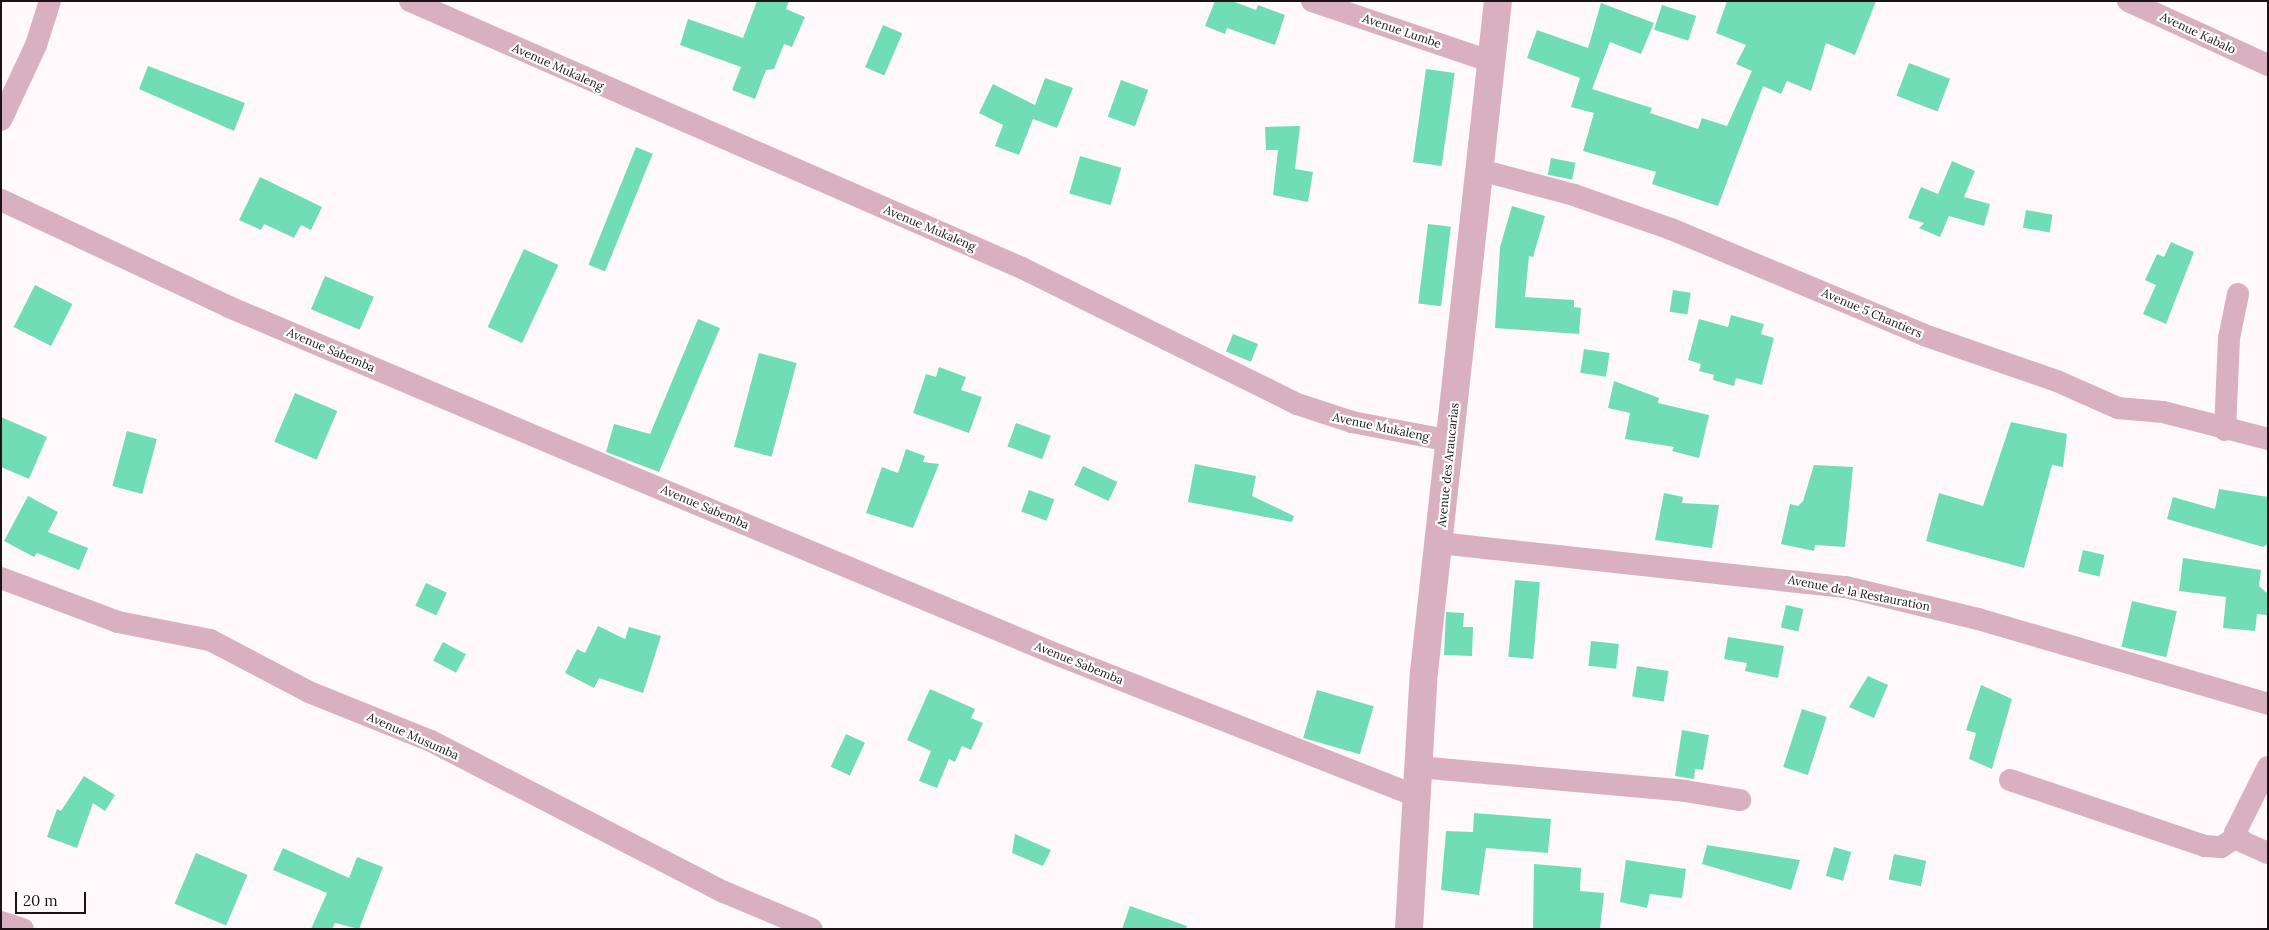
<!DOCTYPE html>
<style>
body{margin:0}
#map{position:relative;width:2269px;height:930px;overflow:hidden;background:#fff9fb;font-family:Lora,serif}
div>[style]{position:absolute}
.building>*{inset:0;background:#71ddb7;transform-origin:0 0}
.minor>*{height:22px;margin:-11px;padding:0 11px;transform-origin:11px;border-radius:11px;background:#d9b0bf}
.tertiary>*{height:28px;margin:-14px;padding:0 14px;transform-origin:14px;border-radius:14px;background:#d9b0bf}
span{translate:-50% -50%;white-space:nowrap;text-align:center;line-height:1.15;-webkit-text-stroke:4.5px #fff;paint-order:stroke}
.street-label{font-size:12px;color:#1c1316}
.frame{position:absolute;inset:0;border:2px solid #1c1316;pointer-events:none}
.scale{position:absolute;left:15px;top:892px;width:71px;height:22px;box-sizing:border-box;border:2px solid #1c1316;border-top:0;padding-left:6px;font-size:15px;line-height:18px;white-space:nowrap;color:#1c1316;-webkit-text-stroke:4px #fff;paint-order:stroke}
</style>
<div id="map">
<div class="building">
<i style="clip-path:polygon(757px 1px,789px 1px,786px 9px,805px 17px,792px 47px,784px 44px,774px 69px,766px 70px,755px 99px,732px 90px,741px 67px,680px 45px,688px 19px,743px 38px)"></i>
<i style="clip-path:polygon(1215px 1px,1232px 1px,1256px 10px,1258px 5px,1285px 15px,1275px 45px,1227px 28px,1225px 34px,1205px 26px)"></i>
<i style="clip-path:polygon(1727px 1px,1876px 1px,1855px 55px,1826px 43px,1811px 91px,1787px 81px,1781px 94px,1763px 86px,1718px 206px,1652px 184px,1656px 172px,1583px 151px,1594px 113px,1571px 107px,1580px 78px,1527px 58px,1537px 30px,1588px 48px,1601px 3px,1654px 23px,1641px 54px,1610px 42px,1592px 89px,1652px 108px,1650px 113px,1698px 129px,1702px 118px,1727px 126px,1752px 71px,1736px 64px,1746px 45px,1716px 33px)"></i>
<i style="left:1662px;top:5px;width:36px;height:26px;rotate:18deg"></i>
<i style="left:883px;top:25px;width:21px;height:46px;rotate:23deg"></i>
<i style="left:1909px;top:63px;width:44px;height:35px;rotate:21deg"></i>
<i style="clip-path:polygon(148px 66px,245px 103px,234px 131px,139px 89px)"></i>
<i style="left:1426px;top:69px;width:29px;height:94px;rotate:8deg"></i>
<i style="clip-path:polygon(1045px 78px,1073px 88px,1057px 128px,1033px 119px,1019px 155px,995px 146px,1003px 125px,979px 113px,993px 84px,1035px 105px)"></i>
<i style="left:1121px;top:80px;width:29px;height:39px;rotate:20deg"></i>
<i style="clip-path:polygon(1300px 126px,1295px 169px,1313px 172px,1308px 202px,1273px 195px,1278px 150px,1266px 150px,1265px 127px)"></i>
<i style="left:636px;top:147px;width:18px;height:127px;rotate:22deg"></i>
<i style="left:1080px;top:156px;width:43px;height:39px;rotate:16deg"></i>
<i style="left:1551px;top:158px;width:25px;height:17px;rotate:11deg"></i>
<i style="clip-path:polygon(1952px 161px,1975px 171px,1964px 197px,1990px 204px,1984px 226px,1949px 216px,1940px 237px,1919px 228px,1924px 223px,1908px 218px,1921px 187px,1938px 194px)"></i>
<i style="clip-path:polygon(260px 177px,322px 207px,311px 230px,301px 225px,294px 238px,264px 224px,261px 230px,239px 220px)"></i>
<i style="clip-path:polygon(1512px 206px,1545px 216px,1533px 257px,1529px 256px,1525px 297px,1574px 300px,1574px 307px,1581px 308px,1579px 334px,1495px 328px,1500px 247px)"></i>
<i style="left:2026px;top:210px;width:27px;height:18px;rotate:10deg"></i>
<i style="left:1428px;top:224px;width:23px;height:80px;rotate:7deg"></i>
<i style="clip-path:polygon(2171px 242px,2194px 252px,2166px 324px,2143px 314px,2156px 285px,2145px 280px,2157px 254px,2164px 257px)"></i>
<i style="left:524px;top:249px;width:38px;height:86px;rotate:25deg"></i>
<i style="left:325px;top:276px;width:53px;height:36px;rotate:23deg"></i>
<i style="left:35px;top:285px;width:42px;height:47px;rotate:27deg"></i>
<i style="left:1673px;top:290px;width:18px;height:22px;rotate:9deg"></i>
<i style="clip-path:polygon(1731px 315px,1764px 324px,1761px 334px,1774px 338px,1762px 385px,1736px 378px,1734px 386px,1713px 380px,1714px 375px,1699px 371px,1701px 364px,1688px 360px,1699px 319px,1728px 327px)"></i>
<i style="clip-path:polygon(698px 319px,720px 328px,659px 472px,606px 452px,614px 424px,650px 434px)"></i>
<i style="left:1233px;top:334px;width:27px;height:19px;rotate:22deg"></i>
<i style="left:1584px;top:349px;width:26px;height:24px;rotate:9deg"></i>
<i style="left:759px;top:353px;width:39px;height:97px;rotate:15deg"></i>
<i style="clip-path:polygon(939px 367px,966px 377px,961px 390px,982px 397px,969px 433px,913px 413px,926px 374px,936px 377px)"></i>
<i style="clip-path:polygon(1614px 381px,1659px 398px,1658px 403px,1709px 415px,1699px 458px,1672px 451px,1674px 447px,1625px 439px,1630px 413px,1608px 408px)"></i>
<i style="left:295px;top:393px;width:46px;height:53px;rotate:23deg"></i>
<i style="clip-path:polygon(1px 417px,47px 437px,29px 479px,1px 467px)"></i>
<i style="clip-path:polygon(2011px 422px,2067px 434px,2063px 467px,2052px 465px,2024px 568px,1926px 541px,1939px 493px,1983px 506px)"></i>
<i style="left:1016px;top:423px;width:37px;height:25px;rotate:20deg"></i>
<i style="left:127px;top:431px;width:31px;height:57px;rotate:15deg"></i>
<i style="clip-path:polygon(906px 449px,925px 456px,923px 462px,939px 464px,913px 528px,866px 513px,882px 467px,898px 473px)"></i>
<i style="clip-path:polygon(1195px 464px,1256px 476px,1252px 496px,1294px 516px,1292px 522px,1188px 502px)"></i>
<i style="clip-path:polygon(1814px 465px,1853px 467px,1845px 547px,1815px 545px,1814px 551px,1781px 544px,1790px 504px,1798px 506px,1803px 501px)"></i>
<i style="left:1083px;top:466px;width:38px;height:21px;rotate:25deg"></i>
<i style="clip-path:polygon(2219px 489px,2268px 497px,2268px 544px,2263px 547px,2167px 519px,2173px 497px,2215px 509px)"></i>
<i style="left:1029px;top:490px;width:27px;height:23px;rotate:20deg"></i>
<i style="clip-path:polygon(1664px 493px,1683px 497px,1682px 503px,1719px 505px,1712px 548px,1655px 540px)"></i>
<i style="clip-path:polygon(28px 496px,58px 512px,48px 532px,88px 548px,79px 570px,37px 553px,34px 557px,4px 541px)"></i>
<i style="left:2083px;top:550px;width:22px;height:22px;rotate:13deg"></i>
<i style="clip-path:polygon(2183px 558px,2261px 570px,2259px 586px,2268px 594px,2268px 605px,2267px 615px,2257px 614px,2255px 631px,2223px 628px,2226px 597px,2179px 591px)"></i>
<i style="left:1515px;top:580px;width:25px;height:77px;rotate:5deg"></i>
<i style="left:426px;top:583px;width:23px;height:25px;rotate:25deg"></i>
<i style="left:2132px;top:601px;width:46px;height:47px;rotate:13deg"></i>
<i style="left:1786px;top:605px;width:18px;height:23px;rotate:13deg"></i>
<i style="clip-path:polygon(1446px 612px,1464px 613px,1463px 627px,1473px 627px,1472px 656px,1444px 655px)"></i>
<i style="clip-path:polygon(598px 626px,625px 639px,629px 627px,661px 636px,643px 693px,599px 678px,594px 688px,565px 673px,577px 649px,585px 653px)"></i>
<i style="clip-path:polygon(1728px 637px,1784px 646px,1778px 678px,1745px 671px,1747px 663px,1724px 659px)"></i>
<i style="left:1591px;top:641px;width:28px;height:25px;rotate:6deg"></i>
<i style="left:443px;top:642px;width:26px;height:21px;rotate:28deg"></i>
<i style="left:1637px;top:666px;width:32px;height:31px;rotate:9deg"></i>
<i style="clip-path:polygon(1868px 676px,1888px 685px,1874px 718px,1849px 707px)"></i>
<i style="clip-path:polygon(1981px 685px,2012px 699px,1992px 769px,1969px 759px,1976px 733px,1966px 730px)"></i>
<i style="clip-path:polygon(930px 689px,975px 709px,971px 718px,983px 723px,971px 750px,962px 746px,955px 762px,949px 759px,937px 788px,919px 781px,931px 751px,907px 740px)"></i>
<i style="left:1317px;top:690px;width:59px;height:50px;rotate:16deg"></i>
<i style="left:1802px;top:709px;width:26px;height:61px;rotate:18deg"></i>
<i style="clip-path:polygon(1682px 730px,1709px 735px,1703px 770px,1695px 769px,1694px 779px,1675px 776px)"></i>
<i style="left:846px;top:734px;width:21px;height:36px;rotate:25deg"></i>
<i style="clip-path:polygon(84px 776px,115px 795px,105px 811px,93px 803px,77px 848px,47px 837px,57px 809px,61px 811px)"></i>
<i style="clip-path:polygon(1474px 813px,1551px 819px,1548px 853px,1486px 848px,1479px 895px,1441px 890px,1446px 831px,1473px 832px)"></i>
<i style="clip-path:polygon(1015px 834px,1051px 850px,1043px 866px,1012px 853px)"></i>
<i style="clip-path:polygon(1707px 845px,1800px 860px,1791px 890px,1702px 864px)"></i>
<i style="left:1834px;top:847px;width:18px;height:30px;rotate:16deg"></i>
<i style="clip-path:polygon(283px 848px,349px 878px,357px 857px,383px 867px,359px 929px,335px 923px,332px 929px,311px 929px,327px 893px,273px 870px)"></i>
<i style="left:196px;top:853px;width:56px;height:55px;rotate:23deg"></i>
<i style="left:1894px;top:854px;width:33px;height:26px;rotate:12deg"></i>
<i style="clip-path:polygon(1626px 860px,1686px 869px,1682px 898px,1650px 894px,1647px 908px,1620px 902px)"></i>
<i style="clip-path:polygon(1534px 864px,1581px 868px,1580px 891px,1604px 893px,1600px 929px,1533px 929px)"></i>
<i style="clip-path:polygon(1130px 906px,1187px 926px,1186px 929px,1122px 929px)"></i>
</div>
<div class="minor">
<i style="left:410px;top:1px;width:668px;rotate:23.57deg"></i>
<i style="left:1022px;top:268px;width:307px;rotate:26.3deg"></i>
<i style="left:1297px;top:404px;width:58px;rotate:18.1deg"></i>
<i style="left:1352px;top:422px;width:101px;rotate:10.9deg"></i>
<i style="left:1312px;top:1px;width:190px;rotate:18.7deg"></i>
<i style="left:2128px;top:1px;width:154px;rotate:24.6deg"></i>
<i style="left:1px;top:120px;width:83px;rotate:-65deg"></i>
<i style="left:36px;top:45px;width:46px;rotate:-72.3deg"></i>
<i style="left:1480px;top:170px;width:97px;rotate:14.9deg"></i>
<i style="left:1574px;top:195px;width:103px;rotate:19.3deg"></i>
<i style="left:1671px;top:229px;width:274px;rotate:22.7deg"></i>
<i style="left:1924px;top:335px;width:141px;rotate:19.1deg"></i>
<i style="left:2057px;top:381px;width:67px;rotate:23.9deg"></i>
<i style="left:2118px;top:408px;width:45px;rotate:5.1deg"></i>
<i style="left:2163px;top:412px;width:108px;rotate:14.4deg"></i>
<i style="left:1px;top:200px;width:252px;rotate:25.1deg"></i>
<i style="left:229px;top:307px;width:378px;rotate:22.9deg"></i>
<i style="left:577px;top:454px;width:521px;rotate:22.68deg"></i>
<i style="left:1058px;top:655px;width:385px;rotate:21.5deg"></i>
<i style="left:2225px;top:430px;width:92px;rotate:-87.5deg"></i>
<i style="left:2229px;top:338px;width:45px;rotate:-78.4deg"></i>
<i style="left:1439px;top:543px;width:409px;rotate:6.2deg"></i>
<i style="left:1846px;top:587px;width:136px;rotate:13.6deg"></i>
<i style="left:1978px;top:619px;width:302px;rotate:16.3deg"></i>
<i style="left:1px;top:578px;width:125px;rotate:20.6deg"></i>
<i style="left:118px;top:622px;width:94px;rotate:11.1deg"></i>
<i style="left:210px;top:640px;width:112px;rotate:27.7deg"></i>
<i style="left:309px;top:692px;width:131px;rotate:21.9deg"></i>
<i style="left:431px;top:741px;width:330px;rotate:27.3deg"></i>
<i style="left:724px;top:892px;width:95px;rotate:22.8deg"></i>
<i style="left:1418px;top:767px;width:268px;rotate:5.1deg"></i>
<i style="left:1685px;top:791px;width:56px;rotate:9.3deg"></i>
<i style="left:2268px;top:767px;width:74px;rotate:116.6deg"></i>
<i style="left:2235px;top:833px;width:12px;rotate:48deg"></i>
<i style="left:2243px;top:842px;width:27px;rotate:24deg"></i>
<i style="left:2010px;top:780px;width:206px;rotate:18.7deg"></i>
<i style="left:2205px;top:846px;width:16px;rotate:4deg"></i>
<i style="left:2221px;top:847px;width:19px;rotate:-32deg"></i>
<i style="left:1px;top:922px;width:23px;rotate:18deg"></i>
</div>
<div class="tertiary">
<i style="left:1409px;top:929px;width:257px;rotate:-86.7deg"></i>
<i style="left:1424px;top:672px;width:675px;rotate:-83.71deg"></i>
</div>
<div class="street-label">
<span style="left:1402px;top:31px;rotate:19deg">Avenue Lumbe</span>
<span style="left:2198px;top:33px;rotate:25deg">Avenue Kabalo</span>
<span style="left:558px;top:67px;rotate:24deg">Avenue Mukaleng</span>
<span style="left:930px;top:228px;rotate:23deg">Avenue Mukaleng</span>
<span style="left:1872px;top:313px;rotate:23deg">Avenue 5 Chantiers</span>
<span style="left:331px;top:350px;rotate:23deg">Avenue Sabemba</span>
<span style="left:1381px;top:427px;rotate:12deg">Avenue Mukaleng</span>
<span style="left:1448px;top:465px;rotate:-84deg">Avenue des Araucarias</span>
<span style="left:705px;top:507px;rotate:23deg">Avenue Sabemba</span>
<span style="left:1859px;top:593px;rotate:11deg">Avenue de la Restauration</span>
<span style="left:1079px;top:663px;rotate:22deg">Avenue Sabemba</span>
<span style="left:413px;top:736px;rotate:24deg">Avenue Musumba</span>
</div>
<div class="frame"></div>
<div class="scale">20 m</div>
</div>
